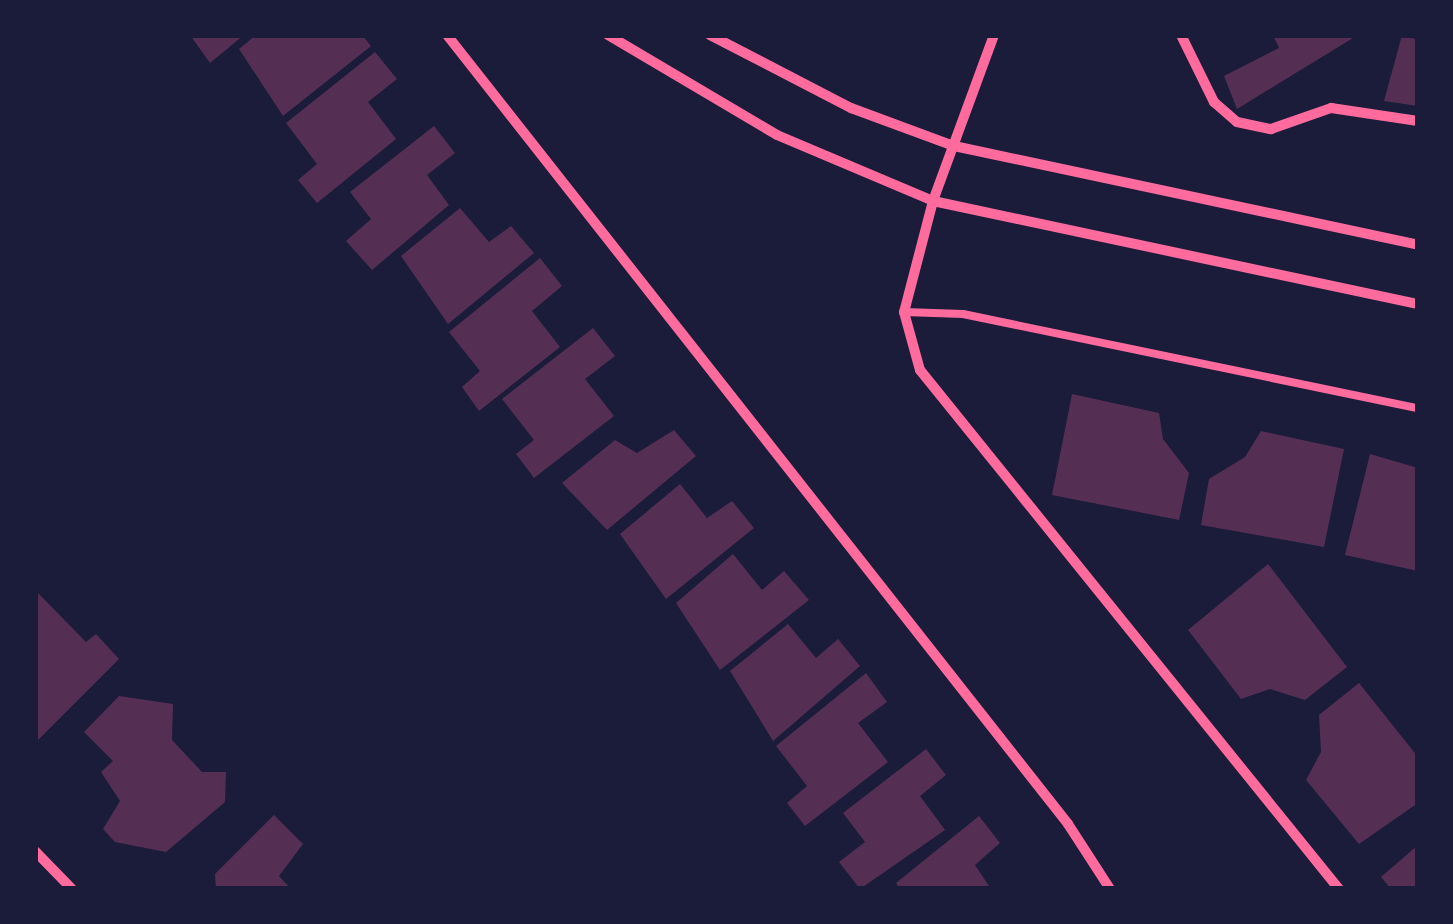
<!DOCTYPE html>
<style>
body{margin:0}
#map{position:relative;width:1453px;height:924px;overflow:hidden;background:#1b1b3a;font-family:Georgia,serif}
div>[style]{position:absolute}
.building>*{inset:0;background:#542f53}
.service>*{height:8px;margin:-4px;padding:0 4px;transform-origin:4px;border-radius:4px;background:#ff6b9d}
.minor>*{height:10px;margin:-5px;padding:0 5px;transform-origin:5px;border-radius:5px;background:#ff6b9d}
span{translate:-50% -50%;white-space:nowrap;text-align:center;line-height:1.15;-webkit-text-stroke:9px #1b1b3a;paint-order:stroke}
.frame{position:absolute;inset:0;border:38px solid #1b1b3a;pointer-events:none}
</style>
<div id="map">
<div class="building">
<i style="clip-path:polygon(190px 35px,244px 35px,210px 63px)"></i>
<i style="clip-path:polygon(256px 35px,362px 35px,371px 46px,283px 116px,239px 49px)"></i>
<i style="clip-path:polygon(1273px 35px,1358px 35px,1237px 109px,1224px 76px,1279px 48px)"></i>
<i style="clip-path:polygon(1402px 35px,1418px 40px,1418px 106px,1384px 101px)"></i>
<i style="clip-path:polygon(375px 52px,397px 79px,368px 102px,396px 139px,317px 203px,298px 180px,317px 164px,286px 123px)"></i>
<i style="clip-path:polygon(434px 126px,455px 153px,427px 175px,449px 205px,372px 270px,346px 241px,371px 219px,350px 192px)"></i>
<i style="clip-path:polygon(460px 208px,489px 242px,511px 226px,534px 253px,448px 324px,401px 256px)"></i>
<i style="clip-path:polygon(540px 258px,562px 286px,532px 311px,560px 347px,479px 411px,462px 387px,480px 371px,449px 332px)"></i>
<i style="clip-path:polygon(593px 328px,615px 356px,585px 379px,614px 416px,534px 478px,516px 454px,534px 440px,502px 399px)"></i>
<i style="clip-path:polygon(1072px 394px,1159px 413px,1163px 439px,1189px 473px,1179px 520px,1052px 495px)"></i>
<i style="clip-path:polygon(674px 430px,696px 456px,607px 530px,562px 483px,615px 440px,637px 453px)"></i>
<i style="clip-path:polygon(1261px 431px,1344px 449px,1324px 547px,1201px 525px,1209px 479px,1245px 457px)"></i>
<i style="clip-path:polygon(1370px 454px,1418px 468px,1418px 571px,1345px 555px)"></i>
<i style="clip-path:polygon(680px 484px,707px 518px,732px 501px,754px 528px,666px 599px,620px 534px)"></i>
<i style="clip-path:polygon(733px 554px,762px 590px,784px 571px,809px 600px,720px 670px,676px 603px)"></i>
<i style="clip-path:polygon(1268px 564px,1347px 667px,1305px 700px,1270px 689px,1241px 699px,1188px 630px)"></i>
<i style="clip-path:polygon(35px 590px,86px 642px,96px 634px,119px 659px,35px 743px)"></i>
<i style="clip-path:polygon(788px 624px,816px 658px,838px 639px,860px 666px,773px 741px,730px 671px)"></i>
<i style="clip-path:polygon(866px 673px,887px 702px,858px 723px,888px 762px,805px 826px,787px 803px,807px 786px,776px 746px)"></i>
<i style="clip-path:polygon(1359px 683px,1418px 757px,1418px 803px,1359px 844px,1306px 780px,1321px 752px,1319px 715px)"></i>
<i style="clip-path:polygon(119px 696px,173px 704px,172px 740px,202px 772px,226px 772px,225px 802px,166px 852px,115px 842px,103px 829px,120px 801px,101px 772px,113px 761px,84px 732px)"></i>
<i style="clip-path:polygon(926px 749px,946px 775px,920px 796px,945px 830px,860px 889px,839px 862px,865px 842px,843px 813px)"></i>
<i style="clip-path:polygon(274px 815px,303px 844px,279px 876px,291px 889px,216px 889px,215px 874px)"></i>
<i style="clip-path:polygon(979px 816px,1000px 843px,975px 865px,991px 889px,900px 889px,896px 883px)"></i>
<i style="clip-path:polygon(1418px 845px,1418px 889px,1391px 889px,1381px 877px)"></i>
</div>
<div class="service">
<i style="left:904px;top:312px;width:59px;rotate:1.9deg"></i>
<i style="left:963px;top:314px;width:465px;rotate:11.7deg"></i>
</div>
<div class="minor">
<i style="left:447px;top:35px;width:1004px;rotate:51.79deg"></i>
<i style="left:1068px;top:824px;width:77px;rotate:57.1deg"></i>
<i style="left:608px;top:35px;width:196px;rotate:30.6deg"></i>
<i style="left:777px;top:135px;width:169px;rotate:22.9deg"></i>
<i style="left:933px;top:201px;width:496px;rotate:12deg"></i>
<i style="left:710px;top:35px;width:159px;rotate:27.4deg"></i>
<i style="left:851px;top:108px;width:110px;rotate:20.3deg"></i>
<i style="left:954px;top:146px;width:474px;rotate:12deg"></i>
<i style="left:994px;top:35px;width:177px;rotate:110.2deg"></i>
<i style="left:933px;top:201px;width:115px;rotate:104.6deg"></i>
<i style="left:904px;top:312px;width:60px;rotate:74.6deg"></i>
<i style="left:920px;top:370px;width:667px;rotate:51.09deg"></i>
<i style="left:1181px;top:35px;width:75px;rotate:63.8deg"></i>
<i style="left:1214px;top:102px;width:30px;rotate:41deg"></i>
<i style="left:1237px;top:122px;width:35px;rotate:12deg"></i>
<i style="left:1271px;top:129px;width:64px;rotate:-19.3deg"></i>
<i style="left:1331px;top:108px;width:88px;rotate:8.5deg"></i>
<i style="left:35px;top:851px;width:53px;rotate:45.8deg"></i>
</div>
<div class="frame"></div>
</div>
